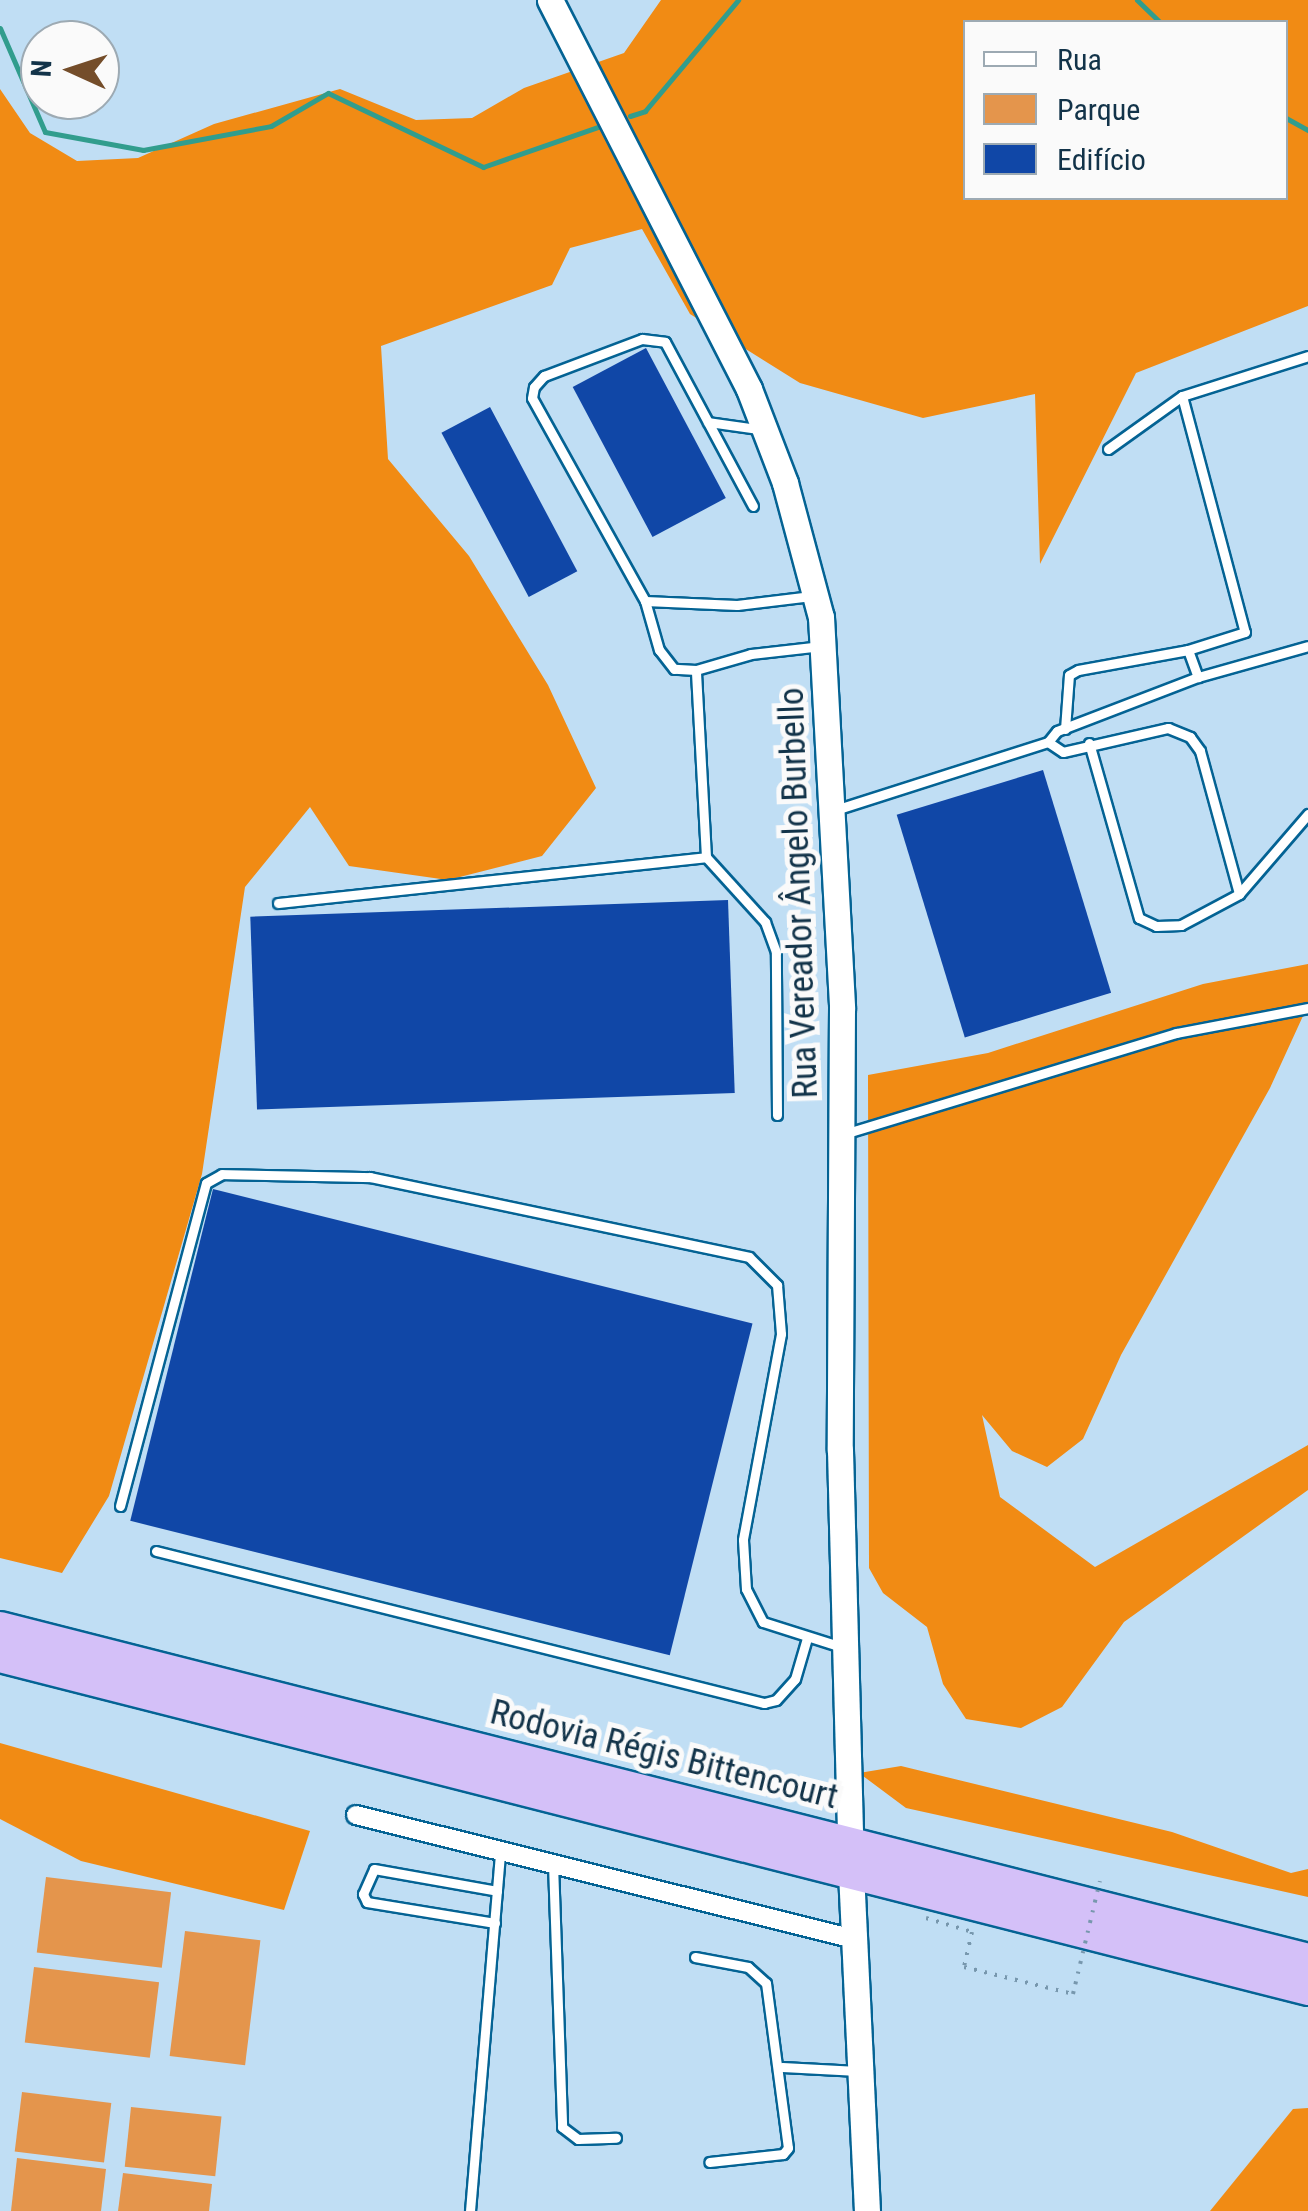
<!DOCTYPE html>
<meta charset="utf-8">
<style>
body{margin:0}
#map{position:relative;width:1308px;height:2211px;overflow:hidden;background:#c0def4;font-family:"Roboto Condensed",sans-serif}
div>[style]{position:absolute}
.green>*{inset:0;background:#e4954c;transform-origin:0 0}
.forest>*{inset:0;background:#f18b14}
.stream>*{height:5px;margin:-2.5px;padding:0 2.5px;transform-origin:2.5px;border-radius:2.5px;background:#319d8d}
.building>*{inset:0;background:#1047a7;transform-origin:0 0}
.path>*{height:4px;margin-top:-2px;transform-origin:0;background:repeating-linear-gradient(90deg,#7797ad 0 2.5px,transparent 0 10.5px)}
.roads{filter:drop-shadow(2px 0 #046394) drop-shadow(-2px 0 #046394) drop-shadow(0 2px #046394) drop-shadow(0 -2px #046394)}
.lane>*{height:9px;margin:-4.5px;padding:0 4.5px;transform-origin:4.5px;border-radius:4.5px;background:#fff}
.street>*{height:18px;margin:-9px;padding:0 9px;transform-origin:9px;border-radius:9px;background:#fff}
.secondary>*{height:25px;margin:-12.5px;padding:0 12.5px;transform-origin:12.5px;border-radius:12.5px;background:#fff}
.highway>*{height:32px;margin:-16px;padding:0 16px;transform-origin:16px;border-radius:16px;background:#d4c0f8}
.path-bridge>*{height:4px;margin-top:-2px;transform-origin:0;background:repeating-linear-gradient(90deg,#7797ad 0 2.5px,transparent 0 10.5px)}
span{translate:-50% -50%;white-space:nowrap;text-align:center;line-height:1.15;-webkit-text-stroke:10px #fafafa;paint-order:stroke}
.street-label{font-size:35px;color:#123349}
.legend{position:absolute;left:963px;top:20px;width:325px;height:180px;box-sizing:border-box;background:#fafafa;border:2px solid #9daab3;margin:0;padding:12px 18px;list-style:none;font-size:30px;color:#123349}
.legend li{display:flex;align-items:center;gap:20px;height:50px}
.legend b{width:50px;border:2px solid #9daab3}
.north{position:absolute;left:20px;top:20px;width:100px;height:100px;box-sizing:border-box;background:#fafafa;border:2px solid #9daab3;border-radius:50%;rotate:273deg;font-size:28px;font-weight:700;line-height:40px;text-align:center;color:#123349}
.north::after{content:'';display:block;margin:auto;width:35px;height:45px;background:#744d2a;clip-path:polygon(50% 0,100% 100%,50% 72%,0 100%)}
</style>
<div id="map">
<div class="green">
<i style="left:46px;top:1877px;width:126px;height:76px;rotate:7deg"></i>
<i style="left:185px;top:1931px;width:76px;height:126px;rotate:7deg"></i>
<i style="left:34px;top:1967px;width:126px;height:76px;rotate:7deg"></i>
<i style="left:22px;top:2092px;width:90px;height:60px;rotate:7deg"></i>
<i style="left:131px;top:2107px;width:91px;height:60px;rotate:6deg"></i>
<i style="clip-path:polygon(17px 2158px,106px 2169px,101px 2211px,11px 2211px)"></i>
<i style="clip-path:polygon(123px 2173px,212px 2184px,209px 2211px,118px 2211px)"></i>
</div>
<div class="forest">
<i style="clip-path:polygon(evenodd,661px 0,1308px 0,1308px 306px,1136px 373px,1040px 564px,1035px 394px,923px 418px,800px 383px,690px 314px,642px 229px,570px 248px,552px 285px,381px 346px,388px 459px,469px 556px,548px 685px,596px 788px,542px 856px,448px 880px,349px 866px,310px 807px,245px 887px,202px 1174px,109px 1496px,62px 1573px,0 1558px,0 89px,30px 133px,77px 161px,138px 158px,214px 124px,340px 89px,416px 120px,472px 118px,524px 88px,624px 53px,661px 0,966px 22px,1286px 22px,1286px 198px,966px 198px,966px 22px)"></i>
<i style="clip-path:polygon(1308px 964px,1308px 1005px,1270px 1088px,1121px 1355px,1083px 1439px,1047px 1467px,1012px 1451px,982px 1415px,1000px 1497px,1095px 1567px,1308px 1445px,1308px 1490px,1124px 1622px,1062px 1707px,1021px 1728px,966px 1719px,943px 1684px,927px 1627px,883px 1593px,869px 1568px,868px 1075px,988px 1053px,1203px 984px)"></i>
<i style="clip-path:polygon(0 1743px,310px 1831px,284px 1910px,81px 1861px,0 1819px)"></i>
<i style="clip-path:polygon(901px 1766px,1172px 1832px,1291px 1873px,1308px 1869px,1308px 1897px,906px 1808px,859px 1773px)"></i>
<i style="clip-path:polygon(1308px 2108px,1308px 2211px,1210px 2211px,1293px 2109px)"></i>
</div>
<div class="stream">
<i style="left:1137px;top:0;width:32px;rotate:44deg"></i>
<i style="left:0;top:28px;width:113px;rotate:66.6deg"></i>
<i style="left:45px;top:132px;width:100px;rotate:10.4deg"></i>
<i style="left:143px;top:150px;width:130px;rotate:-10.6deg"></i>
<i style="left:271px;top:126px;width:66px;rotate:-30.1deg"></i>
<i style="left:328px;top:93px;width:172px;rotate:25.5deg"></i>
<i style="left:483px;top:167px;width:125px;rotate:-19.2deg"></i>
<i style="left:630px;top:116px;width:16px;rotate:-18deg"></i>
<i style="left:645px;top:111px;width:145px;rotate:-50deg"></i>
<i style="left:1286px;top:118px;width:25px;rotate:29deg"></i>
</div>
<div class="building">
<i style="left:646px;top:348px;width:170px;height:83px;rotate:62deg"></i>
<i style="left:490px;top:407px;width:186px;height:55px;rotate:62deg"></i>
<i style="left:1043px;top:770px;width:233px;height:153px;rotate:73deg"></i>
<i style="left:728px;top:900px;width:193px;height:478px;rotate:88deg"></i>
<i style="left:213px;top:1189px;width:556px;height:342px;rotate:14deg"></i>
</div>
<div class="path">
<i style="left:926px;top:1918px;width:48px;rotate:16.9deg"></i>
<i style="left:972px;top:1932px;width:36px;rotate:103deg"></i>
<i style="left:964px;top:1967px;width:112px;rotate:13.9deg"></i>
</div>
<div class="roads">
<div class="lane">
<i style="left:1182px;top:396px;width:244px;rotate:75.1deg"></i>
<i style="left:1245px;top:632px;width:60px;rotate:162.5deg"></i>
<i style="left:708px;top:422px;width:50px;rotate:8deg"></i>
<i style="left:1108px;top:449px;width:91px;rotate:-35.6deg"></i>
<i style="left:1182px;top:396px;width:132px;rotate:-17.6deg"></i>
<i style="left:645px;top:601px;width:92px;rotate:2.5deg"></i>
<i style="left:737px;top:605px;width:75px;rotate:-6.9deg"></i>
<i style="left:696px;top:670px;width:22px;rotate:-177deg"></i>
<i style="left:674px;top:669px;width:24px;rotate:-128deg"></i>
<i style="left:659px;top:650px;width:51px;rotate:-105.9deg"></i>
<i style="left:645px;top:601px;width:232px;rotate:-119.1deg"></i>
<i style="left:532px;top:398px;width:11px;rotate:-80deg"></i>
<i style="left:534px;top:387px;width:15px;rotate:-48deg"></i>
<i style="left:544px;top:376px;width:105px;rotate:-20.7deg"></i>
<i style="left:642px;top:339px;width:23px;rotate:7deg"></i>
<i style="left:665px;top:342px;width:186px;rotate:61.8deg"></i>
<i style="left:1065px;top:729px;width:54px;rotate:-85.8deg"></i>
<i style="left:1069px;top:675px;width:10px;rotate:-29deg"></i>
<i style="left:1078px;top:670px;width:112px;rotate:-10.3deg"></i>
<i style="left:1188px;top:650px;width:29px;rotate:70deg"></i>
<i style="left:1048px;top:742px;width:18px;rotate:34deg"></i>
<i style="left:1063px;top:752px;width:108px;rotate:-12.9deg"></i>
<i style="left:1168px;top:728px;width:24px;rotate:22deg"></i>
<i style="left:1190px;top:737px;width:17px;rotate:54deg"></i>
<i style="left:1200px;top:751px;width:148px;rotate:74.7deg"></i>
<i style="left:1048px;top:742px;width:14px;rotate:-51deg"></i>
<i style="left:1057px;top:731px;width:151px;rotate:-21deg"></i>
<i style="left:1198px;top:677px;width:114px;rotate:-15.7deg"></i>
<i style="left:1089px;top:743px;width:182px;rotate:74.1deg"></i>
<i style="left:1139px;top:918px;width:19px;rotate:25deg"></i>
<i style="left:1156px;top:926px;width:25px;rotate:-2deg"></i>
<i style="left:1181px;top:925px;width:66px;rotate:-28.1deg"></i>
<i style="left:1239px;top:894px;width:106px;rotate:-49.2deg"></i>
<i style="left:835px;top:810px;width:224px;rotate:-17.7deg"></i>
<i style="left:278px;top:903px;width:430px;rotate:-6.1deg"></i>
<i style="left:777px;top:1115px;width:163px;rotate:-90.4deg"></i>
<i style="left:776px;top:952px;width:32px;rotate:-110deg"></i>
<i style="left:765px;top:922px;width:88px;rotate:-132.2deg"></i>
<i style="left:706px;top:857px;width:187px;rotate:-93.1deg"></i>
<i style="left:696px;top:670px;width:57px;rotate:-16.2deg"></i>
<i style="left:751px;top:654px;width:71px;rotate:-6.4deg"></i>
<i style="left:844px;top:1134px;width:347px;rotate:-16.9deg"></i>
<i style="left:1176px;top:1033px;width:134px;rotate:-10.7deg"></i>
<i style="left:120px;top:1506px;width:334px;rotate:-75.1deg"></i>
<i style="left:206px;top:1183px;width:18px;rotate:-29deg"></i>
<i style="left:222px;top:1174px;width:148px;rotate:1.2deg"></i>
<i style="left:370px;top:1177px;width:387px;rotate:11.9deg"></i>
<i style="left:749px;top:1257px;width:40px;rotate:45deg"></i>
<i style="left:777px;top:1285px;width:49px;rotate:85.3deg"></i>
<i style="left:781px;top:1334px;width:209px;rotate:100.5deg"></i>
<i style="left:743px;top:1540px;width:49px;rotate:86.5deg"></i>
<i style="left:746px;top:1589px;width:37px;rotate:63deg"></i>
<i style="left:763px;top:1622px;width:83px;rotate:17.6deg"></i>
<i style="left:156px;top:1551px;width:627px;rotate:14.04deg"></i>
<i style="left:764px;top:1703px;width:12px;rotate:-14deg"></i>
<i style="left:776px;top:1700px;width:28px;rotate:-48deg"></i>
<i style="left:795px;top:1679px;width:43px;rotate:-73.7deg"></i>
<i style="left:553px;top:1864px;width:263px;rotate:88deg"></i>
<i style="left:562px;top:2127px;width:20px;rotate:37deg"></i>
<i style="left:578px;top:2139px;width:38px;rotate:-2deg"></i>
<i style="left:495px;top:1923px;width:130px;rotate:-170.7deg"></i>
<i style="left:367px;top:1902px;width:9px;rotate:-117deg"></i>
<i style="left:363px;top:1894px;width:27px;rotate:-66deg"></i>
<i style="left:374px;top:1869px;width:125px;rotate:10.1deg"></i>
<i style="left:695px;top:1957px;width:54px;rotate:10.7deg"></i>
<i style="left:748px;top:1967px;width:24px;rotate:42deg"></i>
<i style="left:766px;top:1983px;width:166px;rotate:82.4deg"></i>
<i style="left:788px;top:2148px;width:8px;rotate:130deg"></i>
<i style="left:783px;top:2154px;width:74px;rotate:173.8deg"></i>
<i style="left:782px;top:2067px;width:76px;rotate:3deg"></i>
<i style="left:470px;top:2211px;width:361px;rotate:-85.2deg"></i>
</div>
<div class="street">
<i style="left:356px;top:1815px;width:513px;rotate:13.98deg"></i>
</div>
<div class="secondary">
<i style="left:550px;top:0;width:437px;rotate:62.9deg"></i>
<i style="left:749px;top:389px;width:101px;rotate:69deg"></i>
<i style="left:785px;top:483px;width:139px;rotate:75deg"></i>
<i style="left:821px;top:617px;width:392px;rotate:86.9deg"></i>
<i style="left:842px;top:1008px;width:442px;rotate:90.3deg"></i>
<i style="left:840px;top:1450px;width:393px;rotate:88.5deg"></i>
<i style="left:851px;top:1872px;width:339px;rotate:87.3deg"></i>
</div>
<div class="highway">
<i style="left:0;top:1628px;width:1349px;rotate:14.24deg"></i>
<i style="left:0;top:1656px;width:1350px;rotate:14.28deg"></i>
</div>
</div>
<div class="path-bridge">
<i style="left:1073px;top:1994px;width:116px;rotate:-76.6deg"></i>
</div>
<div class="street-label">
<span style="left:799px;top:893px;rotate:-92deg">Rua Vereador Ângelo Burbello</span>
<span style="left:664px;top:1755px;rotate:14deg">Rodovia Régis Bittencourt</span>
</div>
<ul class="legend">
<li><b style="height:12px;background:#fff"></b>Rua</li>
<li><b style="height:28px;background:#e4954c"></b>Parque</li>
<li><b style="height:28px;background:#1047a7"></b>Edifício</li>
</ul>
<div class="north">N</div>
</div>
